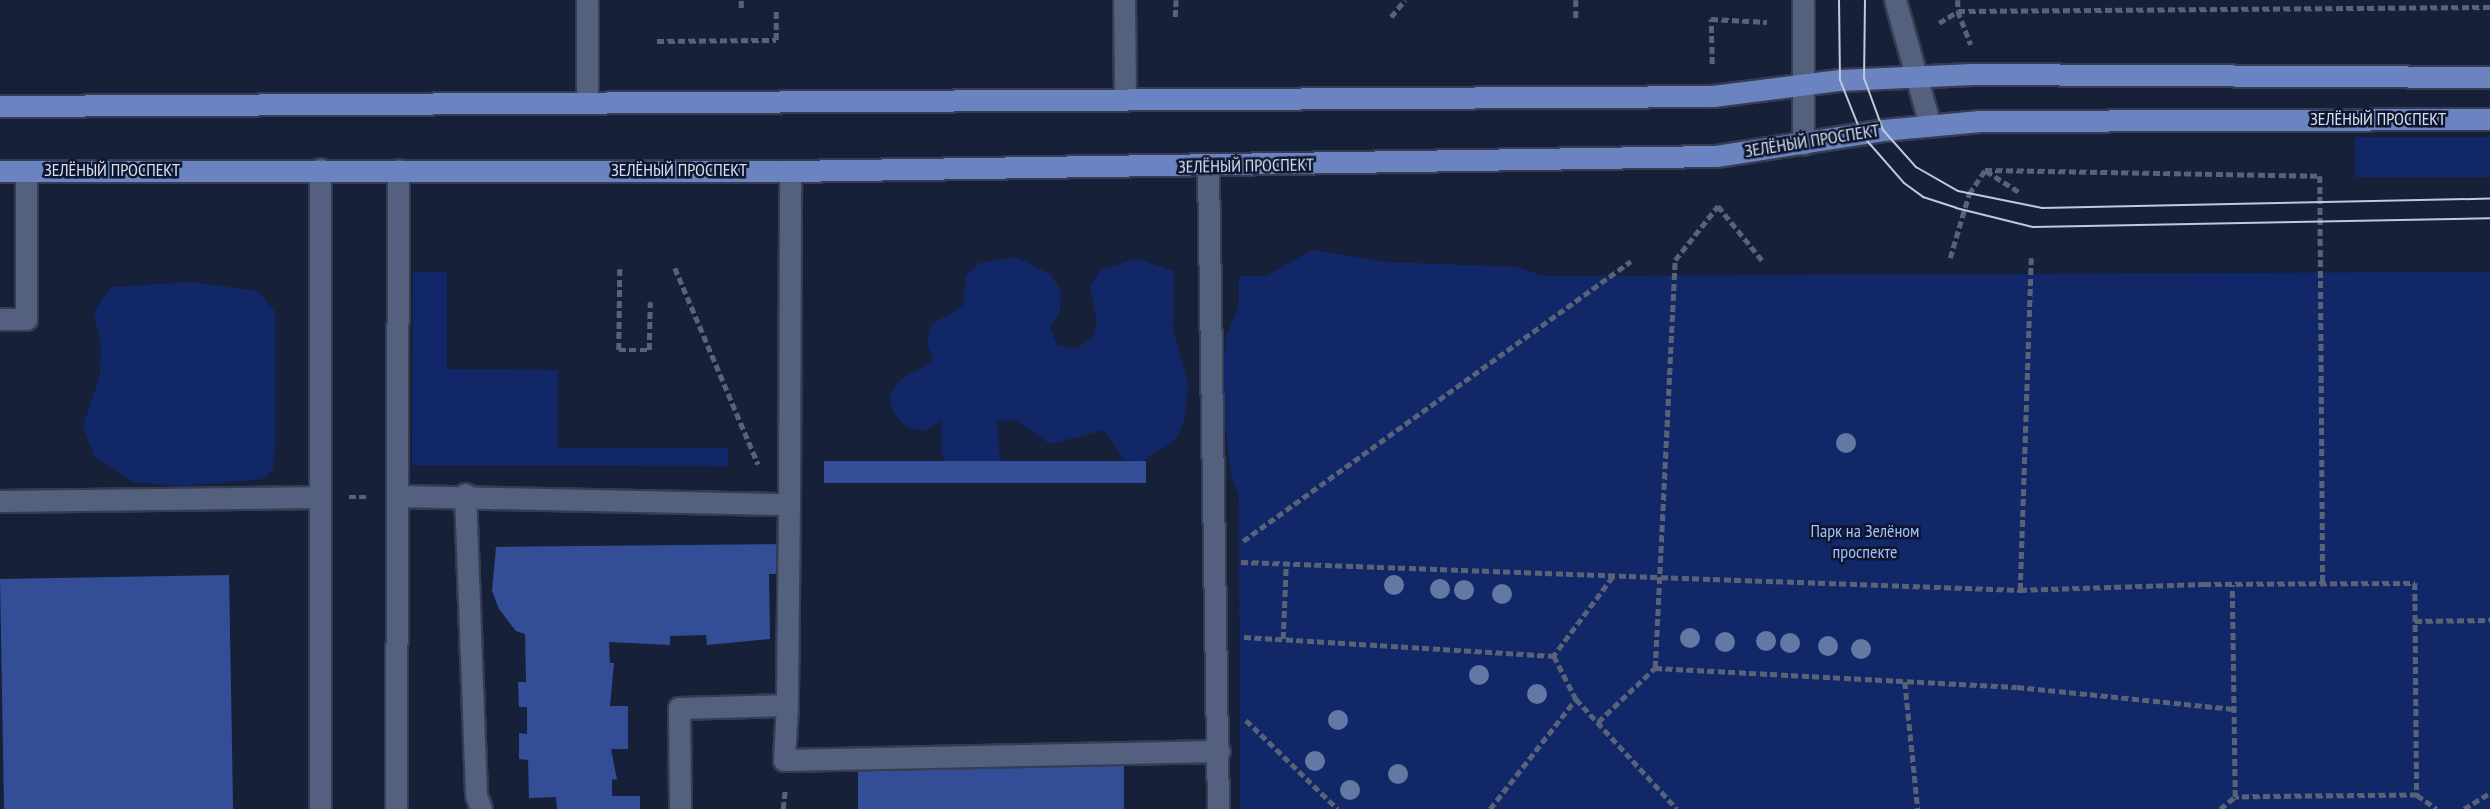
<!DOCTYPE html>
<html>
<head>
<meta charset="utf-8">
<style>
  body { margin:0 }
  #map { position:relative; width:2490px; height:809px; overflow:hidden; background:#162139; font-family:"PT Sans Narrow",sans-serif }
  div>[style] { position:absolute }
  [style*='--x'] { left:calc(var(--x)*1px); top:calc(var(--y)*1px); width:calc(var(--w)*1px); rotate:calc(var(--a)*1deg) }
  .green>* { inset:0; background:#122768; transform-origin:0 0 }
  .building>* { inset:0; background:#334e96; transform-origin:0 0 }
  .path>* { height:4.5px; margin-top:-2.25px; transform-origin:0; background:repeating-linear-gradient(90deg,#596378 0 7px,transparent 0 10.5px) }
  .roads { filter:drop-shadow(2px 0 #363c52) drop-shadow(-2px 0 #363c52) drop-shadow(0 2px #363c52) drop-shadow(0 -2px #363c52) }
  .minor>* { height:21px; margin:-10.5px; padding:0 10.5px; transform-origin:10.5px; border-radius:10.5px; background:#54617e }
  .major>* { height:21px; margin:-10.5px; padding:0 10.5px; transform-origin:10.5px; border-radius:10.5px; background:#6b84c1 }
  .tram>* { height:2px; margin:-1px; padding:0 1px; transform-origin:1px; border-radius:1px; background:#c1c9db }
  .trees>* { width:20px; height:20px; margin:-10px; border-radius:50%; background:#6478a4 }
  span { translate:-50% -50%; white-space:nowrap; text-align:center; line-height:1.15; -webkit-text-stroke:5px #0e172f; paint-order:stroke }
  .street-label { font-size:18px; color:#d8dff0 }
  .park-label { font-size:18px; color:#a4bffc }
</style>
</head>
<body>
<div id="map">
  <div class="green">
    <i style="left:2490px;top:137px;width:40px;height:135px;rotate:90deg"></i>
    <i style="clip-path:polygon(1313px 250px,1386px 262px,1517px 267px,1543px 276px,2490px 272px,2490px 809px,1240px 809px,1239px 495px,1231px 475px,1222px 399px,1225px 340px,1239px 306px,1239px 276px,1266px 276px)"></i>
    <i style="clip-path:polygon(1016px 257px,1051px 275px,1061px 291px,1060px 311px,1050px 327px,1057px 345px,1075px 349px,1092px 339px,1097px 323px,1090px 287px,1100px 270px,1138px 259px,1174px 271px,1173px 329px,1188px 384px,1184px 422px,1175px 440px,1142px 461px,1124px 460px,1104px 430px,1050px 444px,1014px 419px,997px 422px,1000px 459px,988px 472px,954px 469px,942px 456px,941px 421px,925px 431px,907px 427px,895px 415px,889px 397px,900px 380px,933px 361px,927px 342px,931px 325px,963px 306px,966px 275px,980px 263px)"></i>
    <i style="clip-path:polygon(413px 272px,447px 272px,447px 369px,558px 370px,558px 448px,728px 448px,728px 466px,412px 465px)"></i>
    <i style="clip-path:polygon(192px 282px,258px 291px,275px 312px,275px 445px,273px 469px,264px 479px,181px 486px,133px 482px,94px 456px,83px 426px,100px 375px,101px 344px,94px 315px,102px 298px,112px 287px)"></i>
  </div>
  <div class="building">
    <i style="left:824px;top:461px;width:322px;height:22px"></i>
    <i style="clip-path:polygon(783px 544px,783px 574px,769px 574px,770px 639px,707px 645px,706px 635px,670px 636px,670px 645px,609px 642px,610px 663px,614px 663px,610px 706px,628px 706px,628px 749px,611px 749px,617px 780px,612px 779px,612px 796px,640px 796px,640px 809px,557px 809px,556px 797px,529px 798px,528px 760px,519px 759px,519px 733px,527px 734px,527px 707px,519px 707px,518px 682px,526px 682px,525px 634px,516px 631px,499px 609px,492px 591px,496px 547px)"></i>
    <i style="left:229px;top:575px;width:234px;height:229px;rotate:89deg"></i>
    <i style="left:1124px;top:757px;width:52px;height:266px;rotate:90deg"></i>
  </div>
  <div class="path">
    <i style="--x:1576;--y:0;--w:18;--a:90"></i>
    <i style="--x:1958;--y:0;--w:11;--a:90"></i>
    <i style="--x:1958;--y:11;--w:532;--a:-0.43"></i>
    <i style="--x:741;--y:8;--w:8;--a:-90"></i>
    <i style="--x:1175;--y:17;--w:17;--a:-87"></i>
    <i style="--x:1391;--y:17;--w:22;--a:-51"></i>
    <i style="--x:1939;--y:23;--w:22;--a:-32"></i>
    <i style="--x:1958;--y:11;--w:36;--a:69"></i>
    <i style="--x:657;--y:41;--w:119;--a:-0.5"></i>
    <i style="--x:776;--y:40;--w:31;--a:-90"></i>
    <i style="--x:1712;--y:64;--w:45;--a:-91.3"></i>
    <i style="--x:1711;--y:19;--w:56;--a:3.1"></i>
    <i style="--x:1986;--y:171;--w:41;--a:32.2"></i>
    <i style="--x:1950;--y:258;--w:67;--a:-73.5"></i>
    <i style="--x:1969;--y:194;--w:29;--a:-56"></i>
    <i style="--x:1985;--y:170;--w:335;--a:1"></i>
    <i style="--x:2320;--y:176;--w:408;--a:89.6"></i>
    <i style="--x:675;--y:268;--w:213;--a:67"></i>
    <i style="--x:620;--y:269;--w:81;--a:90.7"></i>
    <i style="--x:619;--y:350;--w:30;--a:0"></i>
    <i style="--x:649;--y:350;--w:48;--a:-88.8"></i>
    <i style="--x:349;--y:497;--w:19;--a:0"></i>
    <i style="--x:1243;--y:541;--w:478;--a:-35.8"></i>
    <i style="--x:1241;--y:562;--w:780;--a:2.06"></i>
    <i style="--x:2020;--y:590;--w:184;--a:-1.9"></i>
    <i style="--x:2204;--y:584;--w:211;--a:-0.3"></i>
    <i style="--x:2415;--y:583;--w:212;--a:89.5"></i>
    <i style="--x:2417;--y:795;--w:182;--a:179.4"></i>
    <i style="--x:2235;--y:797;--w:212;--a:-90.8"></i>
    <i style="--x:1613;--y:577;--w:99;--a:126.8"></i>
    <i style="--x:1554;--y:656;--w:48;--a:62.9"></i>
    <i style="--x:1576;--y:699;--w:149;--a:47.4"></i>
    <i style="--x:2020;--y:590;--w:332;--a:-88.1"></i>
    <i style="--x:2415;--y:621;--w:75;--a:-0.8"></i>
    <i style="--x:1244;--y:637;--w:311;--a:3.5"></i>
    <i style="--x:1283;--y:639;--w:75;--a:-87.7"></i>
    <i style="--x:1655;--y:668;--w:408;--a:-87.2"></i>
    <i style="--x:1675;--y:260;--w:69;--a:-51.5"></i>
    <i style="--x:1718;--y:206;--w:70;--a:50.8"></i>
    <i style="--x:1905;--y:682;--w:128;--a:84.2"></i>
    <i style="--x:1246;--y:720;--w:128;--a:44.1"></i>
    <i style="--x:1598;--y:722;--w:79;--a:-43.5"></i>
    <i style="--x:1655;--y:668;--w:362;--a:3"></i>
    <i style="--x:2017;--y:687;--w:218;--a:5.8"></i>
    <i style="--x:2417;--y:795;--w:24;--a:35"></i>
    <i style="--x:783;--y:809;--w:20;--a:-84"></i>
    <i style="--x:1490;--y:809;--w:140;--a:-52"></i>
    <i style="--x:2220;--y:809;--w:19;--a:-39"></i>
    <i style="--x:2464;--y:809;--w:31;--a:-32"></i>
  </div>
  <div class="roads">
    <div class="minor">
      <i style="--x:1124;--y:0;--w:100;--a:89.4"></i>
      <i style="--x:1895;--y:0;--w:130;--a:74.4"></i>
      <i style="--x:587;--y:103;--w:103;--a:-90"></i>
      <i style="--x:1803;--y:144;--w:144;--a:-90"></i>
      <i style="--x:1208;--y:167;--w:642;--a:89.11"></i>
      <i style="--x:0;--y:319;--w:26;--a:0"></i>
      <i style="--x:26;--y:319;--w:148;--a:-90"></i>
      <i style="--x:465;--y:494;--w:301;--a:87.9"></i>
      <i style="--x:476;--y:795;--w:15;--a:70"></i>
      <i style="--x:399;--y:496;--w:390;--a:1.2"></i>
      <i style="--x:789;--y:504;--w:201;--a:90.6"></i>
      <i style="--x:787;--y:705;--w:108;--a:178.4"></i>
      <i style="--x:679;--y:708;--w:101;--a:89.4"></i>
      <i style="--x:0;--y:501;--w:320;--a:-0.7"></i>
      <i style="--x:789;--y:504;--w:333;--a:-89.8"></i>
      <i style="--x:787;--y:705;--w:55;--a:93.1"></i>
      <i style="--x:784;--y:760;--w:435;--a:-1.2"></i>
      <i style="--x:320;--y:806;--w:637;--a:-90"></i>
      <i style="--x:396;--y:809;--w:639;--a:-89.82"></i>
    </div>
    <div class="major">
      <i style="--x:0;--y:106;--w:1713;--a:-0.33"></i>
      <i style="--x:1713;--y:96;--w:128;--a:-7.2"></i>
      <i style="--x:1840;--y:80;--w:132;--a:-2.6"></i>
      <i style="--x:1972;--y:74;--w:518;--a:0.33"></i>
      <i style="--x:0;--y:171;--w:790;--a:0"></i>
      <i style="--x:790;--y:171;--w:926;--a:-0.93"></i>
      <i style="--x:1716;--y:156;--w:169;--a:-8.8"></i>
      <i style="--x:1883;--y:130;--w:97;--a:-5.3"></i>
      <i style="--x:1980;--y:121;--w:510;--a:-0.22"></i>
    </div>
  </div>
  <div class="tram">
    <i style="--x:1839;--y:0;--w:80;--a:89.3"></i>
    <i style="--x:1840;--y:80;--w:59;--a:68.2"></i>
    <i style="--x:1862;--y:135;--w:64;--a:48.8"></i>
    <i style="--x:1904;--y:183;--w:24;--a:36"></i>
    <i style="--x:1923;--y:197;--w:35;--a:18"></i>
    <i style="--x:1956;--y:208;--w:79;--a:13.9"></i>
    <i style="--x:2033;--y:227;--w:457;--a:-1.1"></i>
    <i style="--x:1865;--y:0;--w:78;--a:90.7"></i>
    <i style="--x:1864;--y:78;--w:55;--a:69.9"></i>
    <i style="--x:1883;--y:130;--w:50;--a:48.3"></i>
    <i style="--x:1916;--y:167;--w:48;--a:29.7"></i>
    <i style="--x:1958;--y:191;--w:86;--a:11.4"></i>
    <i style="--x:2042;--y:208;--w:448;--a:-1.2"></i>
  </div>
  <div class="trees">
    <i style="left:1846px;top:443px"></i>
    <i style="left:1394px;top:585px"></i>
    <i style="left:1440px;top:589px"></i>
    <i style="left:1464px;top:590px"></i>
    <i style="left:1502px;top:594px"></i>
    <i style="left:1690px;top:638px"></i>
    <i style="left:1766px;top:641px"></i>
    <i style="left:1725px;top:642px"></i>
    <i style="left:1790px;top:643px"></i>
    <i style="left:1828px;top:646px"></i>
    <i style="left:1861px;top:649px"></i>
    <i style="left:1479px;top:675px"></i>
    <i style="left:1537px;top:694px"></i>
    <i style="left:1338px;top:720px"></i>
    <i style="left:1315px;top:761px"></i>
    <i style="left:1398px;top:774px"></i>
    <i style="left:1350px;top:790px"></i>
  </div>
  <div class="street-label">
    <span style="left:2378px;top:119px">ЗЕЛЁНЫЙ ПРОСПЕКТ</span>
    <span style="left:1812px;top:141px;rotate:-9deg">ЗЕЛЁНЫЙ ПРОСПЕКТ</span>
    <span style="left:1246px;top:166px;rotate:-1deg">ЗЕЛЁНЫЙ ПРОСПЕКТ</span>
    <span style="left:112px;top:170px">ЗЕЛЁНЫЙ ПРОСПЕКТ</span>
    <span style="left:679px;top:170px">ЗЕЛЁНЫЙ ПРОСПЕКТ</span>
  </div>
  <div class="park-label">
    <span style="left:1865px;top:542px">Парк на Зелёном<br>проспекте</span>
  </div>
</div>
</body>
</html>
